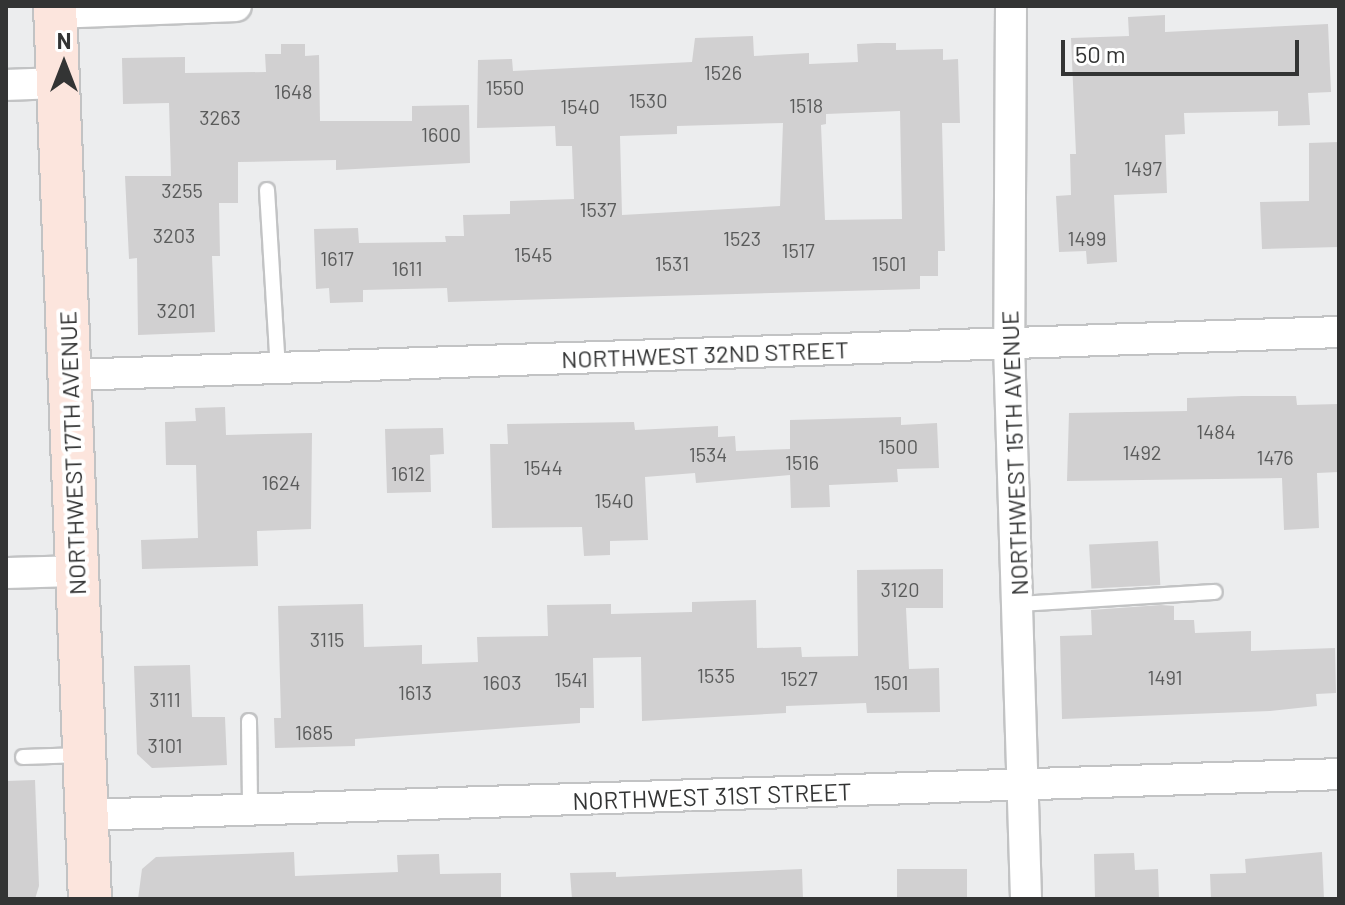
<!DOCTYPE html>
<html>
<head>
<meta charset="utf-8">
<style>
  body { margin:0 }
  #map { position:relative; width:1345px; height:905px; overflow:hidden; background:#ecedee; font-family:Barlow,sans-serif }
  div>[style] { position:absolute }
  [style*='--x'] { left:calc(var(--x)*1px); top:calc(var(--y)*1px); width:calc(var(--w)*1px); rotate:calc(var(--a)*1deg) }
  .building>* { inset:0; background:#d1d0d1; transform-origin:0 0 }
  .roads { filter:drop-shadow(2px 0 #c2c3c4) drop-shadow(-2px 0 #c2c3c4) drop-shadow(0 2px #c2c3c4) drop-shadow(0 -2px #c2c3c4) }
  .service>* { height:14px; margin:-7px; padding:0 7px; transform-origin:7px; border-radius:7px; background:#fff }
  .minor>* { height:30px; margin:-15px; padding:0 15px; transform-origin:15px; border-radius:15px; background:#fff }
  .secondary>* { height:42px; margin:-21px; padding:0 21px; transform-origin:21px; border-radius:21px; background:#fce5dd }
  span { translate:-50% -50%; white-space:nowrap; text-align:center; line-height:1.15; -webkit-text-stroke:8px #fff; paint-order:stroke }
  .number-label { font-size:20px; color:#5a5b5b }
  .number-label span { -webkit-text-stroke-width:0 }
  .street-label { font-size:24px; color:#333434 }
  .frame { position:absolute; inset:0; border:8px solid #333434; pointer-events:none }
  .north { position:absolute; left:24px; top:24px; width:80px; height:80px; -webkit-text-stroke:6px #fff; paint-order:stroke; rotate:0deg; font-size:22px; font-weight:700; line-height:32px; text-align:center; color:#333434 }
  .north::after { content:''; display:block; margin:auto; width:28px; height:36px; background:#333434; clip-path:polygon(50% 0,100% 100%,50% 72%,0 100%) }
  .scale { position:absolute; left:1061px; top:40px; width:238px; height:36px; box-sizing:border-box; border:4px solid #333434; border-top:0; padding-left:10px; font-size:24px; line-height:28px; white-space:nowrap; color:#333434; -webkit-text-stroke:6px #fff; paint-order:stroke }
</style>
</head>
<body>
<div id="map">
  <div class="building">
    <i style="clip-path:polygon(1165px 15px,1165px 32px,1328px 24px,1331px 92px,1308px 93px,1310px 125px,1278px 126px,1278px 111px,1184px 113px,1185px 134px,1165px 135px,1167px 193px,1114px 195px,1117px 262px,1087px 264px,1086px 251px,1059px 252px,1056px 196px,1071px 195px,1070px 154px,1076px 154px,1071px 38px,1129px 36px,1128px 17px)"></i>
    <i style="clip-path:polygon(evenodd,753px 36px,754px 56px,809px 53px,809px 64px,858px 62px,857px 44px,877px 43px,896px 43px,896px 50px,943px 49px,943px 60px,958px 59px,960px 123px,942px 123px,945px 251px,938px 251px,938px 276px,920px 276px,920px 289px,448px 302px,447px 288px,363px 290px,363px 302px,330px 303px,329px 288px,316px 289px,314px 229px,358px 228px,359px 243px,446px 242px,445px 236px,464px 236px,463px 215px,510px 214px,510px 201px,574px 199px,572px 146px,556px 146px,555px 126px,477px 128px,478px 60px,512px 59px,513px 71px,692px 62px,695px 38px,753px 36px,900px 111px,902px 219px,825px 220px,821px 125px,826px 124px,826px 114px,900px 111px,753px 36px,783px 123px,780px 206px,622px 215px,620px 136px,677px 134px,677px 126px,783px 123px)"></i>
    <i style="clip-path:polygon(281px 44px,305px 44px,305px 56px,319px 55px,320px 121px,412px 121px,412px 106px,469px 105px,470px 163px,336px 170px,336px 160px,238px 162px,238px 203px,219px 203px,220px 256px,212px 256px,215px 332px,138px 335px,137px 258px,129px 259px,125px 176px,171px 176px,169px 103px,123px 104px,122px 58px,185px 57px,185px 73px,266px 72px,265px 54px,281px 54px)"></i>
    <i style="clip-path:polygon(1339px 142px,1339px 247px,1262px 249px,1260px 202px,1309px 201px,1309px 143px)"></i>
    <i style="clip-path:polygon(1242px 396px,1296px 396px,1297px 405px,1339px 404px,1339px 472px,1317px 473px,1319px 528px,1284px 530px,1282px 478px,1067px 481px,1069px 413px,1187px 411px,1187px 398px)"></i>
    <i style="clip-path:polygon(225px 407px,226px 435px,312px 433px,311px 529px,257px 531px,258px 566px,142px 569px,141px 540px,198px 538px,196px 465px,166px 465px,165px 422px,196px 421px,195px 408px)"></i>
    <i style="clip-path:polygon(901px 417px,901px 425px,937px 423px,939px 468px,897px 469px,898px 482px,829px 485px,830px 507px,791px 508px,790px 475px,696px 483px,695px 473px,645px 477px,648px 540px,610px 541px,610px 555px,584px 556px,582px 527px,492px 528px,490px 444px,508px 444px,507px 424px,634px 422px,635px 430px,718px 426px,718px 437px,735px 436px,736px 451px,790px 449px,790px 420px)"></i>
    <i style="clip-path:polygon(443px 428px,444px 454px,430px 455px,431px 492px,387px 493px,385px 429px)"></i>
    <i style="left:1158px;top:541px;width:44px;height:69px;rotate:87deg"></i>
    <i style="clip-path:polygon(943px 569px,943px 608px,906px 608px,909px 669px,939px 668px,940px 712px,867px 713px,866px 703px,786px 706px,786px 713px,642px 721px,641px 657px,593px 658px,594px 708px,580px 708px,580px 723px,355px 739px,355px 746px,275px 748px,274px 718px,281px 718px,278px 606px,363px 604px,364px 647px,422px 645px,422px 664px,478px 662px,477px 637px,548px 636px,547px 605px,611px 604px,611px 614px,692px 612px,692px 602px,756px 600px,757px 648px,801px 647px,802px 657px,858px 656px,857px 570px)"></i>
    <i style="clip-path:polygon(1161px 605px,1174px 606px,1174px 620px,1194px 620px,1195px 633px,1251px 631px,1251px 651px,1335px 648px,1336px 693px,1316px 694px,1317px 706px,1270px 711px,1062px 719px,1060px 636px,1092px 635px,1091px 610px)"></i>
    <i style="clip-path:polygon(190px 665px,192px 717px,225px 717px,227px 765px,152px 768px,137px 754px,134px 666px)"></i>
    <i style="clip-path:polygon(35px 780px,39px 886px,35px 899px,6px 899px,6px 781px)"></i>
    <i style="clip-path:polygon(294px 852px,295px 876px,398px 872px,397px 855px,439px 854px,440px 874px,501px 873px,501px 899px,138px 899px,142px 869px,156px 857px)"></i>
    <i style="clip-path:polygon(1322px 852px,1324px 899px,1211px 899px,1210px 874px,1246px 873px,1245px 859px)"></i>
    <i style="clip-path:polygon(1134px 853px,1135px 870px,1158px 869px,1159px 899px,1095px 899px,1094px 854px)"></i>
    <i style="clip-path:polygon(802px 869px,803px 899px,572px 899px,570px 873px,616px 872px,616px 877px)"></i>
    <i style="left:967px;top:869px;width:30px;height:70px;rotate:90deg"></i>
  </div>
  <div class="roads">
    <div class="service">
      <i style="--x:267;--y:190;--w:178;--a:86.5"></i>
      <i style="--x:1018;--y:604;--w:197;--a:-3.5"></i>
      <i style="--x:249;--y:721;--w:88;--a:89.3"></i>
      <i style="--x:23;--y:757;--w:59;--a:-1.9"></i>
    </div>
    <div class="minor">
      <i style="--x:1011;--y:6;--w:339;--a:90.3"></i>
      <i style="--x:1009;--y:345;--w:554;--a:88.24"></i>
      <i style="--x:55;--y:13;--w:181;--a:-2.2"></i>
      <i style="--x:6;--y:85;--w:52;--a:-2.2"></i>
      <i style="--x:70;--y:375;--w:1270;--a:-1.94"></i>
      <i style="--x:6;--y:573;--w:70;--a:-1.6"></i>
      <i style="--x:86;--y:815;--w:1254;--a:-1.87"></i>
    </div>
    <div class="secondary">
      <i style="--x:55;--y:6;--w:894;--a:87.76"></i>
    </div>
  </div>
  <div class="number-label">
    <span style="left:723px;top:72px">1526</span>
    <span style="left:505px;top:87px">1550</span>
    <span style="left:293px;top:91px">1648</span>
    <span style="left:648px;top:100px">1530</span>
    <span style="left:806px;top:105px">1518</span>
    <span style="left:580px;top:106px">1540</span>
    <span style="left:220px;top:117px">3263</span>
    <span style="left:441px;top:134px">1600</span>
    <span style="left:1143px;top:168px">1497</span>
    <span style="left:182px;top:190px">3255</span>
    <span style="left:598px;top:209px">1537</span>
    <span style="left:174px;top:235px">3203</span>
    <span style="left:742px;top:238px">1523</span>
    <span style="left:1087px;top:238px">1499</span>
    <span style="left:798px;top:250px">1517</span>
    <span style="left:533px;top:254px">1545</span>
    <span style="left:337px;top:258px">1617</span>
    <span style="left:672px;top:263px">1531</span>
    <span style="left:889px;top:263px">1501</span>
    <span style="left:407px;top:268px">1611</span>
    <span style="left:176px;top:310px">3201</span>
    <span style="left:1216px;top:431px">1484</span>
    <span style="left:898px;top:446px">1500</span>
    <span style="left:1142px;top:452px">1492</span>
    <span style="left:708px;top:454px">1534</span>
    <span style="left:1275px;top:457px">1476</span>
    <span style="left:802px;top:462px">1516</span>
    <span style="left:543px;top:467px">1544</span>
    <span style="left:408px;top:473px">1612</span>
    <span style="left:281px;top:482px">1624</span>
    <span style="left:614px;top:500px">1540</span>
    <span style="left:900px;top:589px">3120</span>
    <span style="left:327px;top:639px">3115</span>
    <span style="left:716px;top:675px">1535</span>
    <span style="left:1165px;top:677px">1491</span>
    <span style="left:799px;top:678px">1527</span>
    <span style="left:571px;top:679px">1541</span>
    <span style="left:502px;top:682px">1603</span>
    <span style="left:891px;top:682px">1501</span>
    <span style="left:415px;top:692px">1613</span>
    <span style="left:165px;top:699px">3111</span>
    <span style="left:314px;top:732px">1685</span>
    <span style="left:165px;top:745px">3101</span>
  </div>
  <div class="street-label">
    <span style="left:705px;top:354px;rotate:-2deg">NORTHWEST 32ND STREET</span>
    <span style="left:72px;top:453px;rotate:-92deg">NORTHWEST 17TH AVENUE</span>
    <span style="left:1014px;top:453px;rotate:-92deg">NORTHWEST 15TH AVENUE</span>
    <span style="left:712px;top:796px;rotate:-2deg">NORTHWEST 31ST STREET</span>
  </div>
  <div class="frame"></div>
  <div class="north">N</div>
  <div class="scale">50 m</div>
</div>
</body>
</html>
